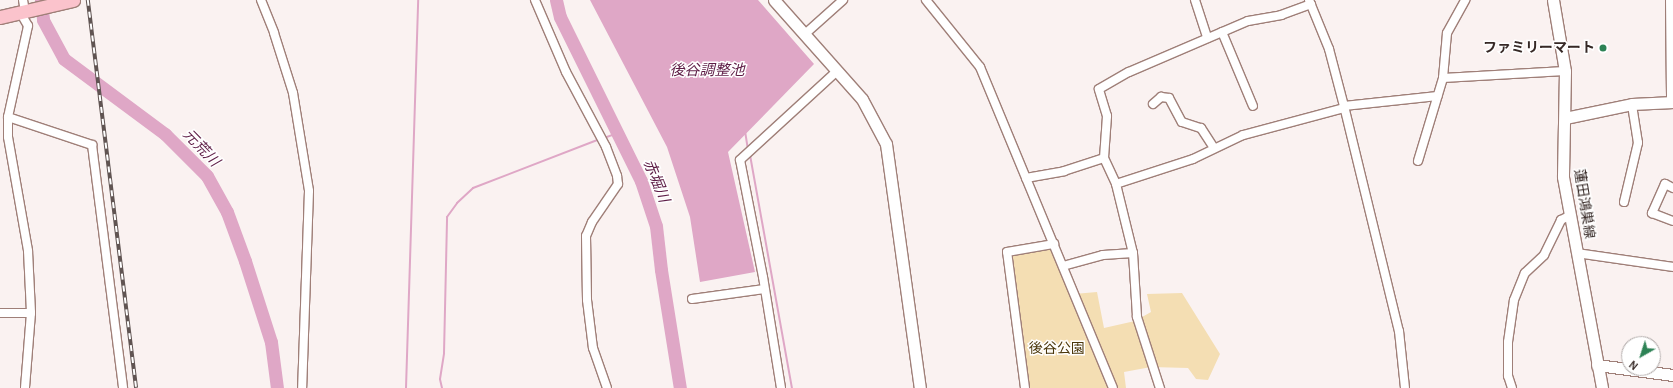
<!DOCTYPE html>
<html>
<head>
<meta charset="utf-8">
<style>
  body { margin:0 }
  #map { position:relative; width:1673px; height:388px; overflow:hidden; background:#faf2f1; font-family:Karla,"Noto Sans JP",sans-serif }
  div>[style] { position:absolute }
  [style*='--x'] { left:calc(var(--x)*1px); top:calc(var(--y)*1px); width:calc(var(--w)*1px); rotate:calc(var(--a)*1deg) }
  .green>* { inset:0; background:#f4deb3 }
  .water>* { inset:0; background:#dfa7c6 }
  .stream>* { height:2px; margin:-1px; padding:0 1px; transform-origin:1px; border-radius:1px; background:#dfa7c6 }
  .river>* { height:13px; margin:-6.5px; padding:0 6.5px; transform-origin:6.5px; border-radius:6.5px; background:#dfa7c6 }
  .roads { filter:drop-shadow(1px 0 #9f7f78) drop-shadow(-1px 0 #9f7f78) drop-shadow(0 1px #9f7f78) drop-shadow(0 -1px #9f7f78) }
  .street>* { height:8px; margin:-4px; padding:0 4px; transform-origin:4px; border-radius:4px; background:#fff }
  .secondary>* { height:11px; margin:-5.5px; padding:0 5.5px; transform-origin:5.5px; border-radius:5.5px; background:#fff }
  .primary>* { height:13px; margin:-6.5px; padding:0 6.5px; transform-origin:6.5px; border-radius:6.5px; background:#fbc3cc }
  .rail>* { height:3.5px; margin-top:-1.75px; transform-origin:0; background:repeating-linear-gradient(90deg,#fff 0 6px,#605452 0 12px); box-sizing:border-box; border-block:1px solid #605452 }
  .dots>* { width:11px; height:11px; translate:-50% -50%; box-sizing:border-box; border:2px solid #fff; border-radius:50% }
  span { translate:-50% -50%; white-space:nowrap; text-align:center; line-height:1.15; -webkit-text-stroke:3px #fff; paint-order:stroke }
  .poi-label { font-size:14px; color:#362926; font-weight:700 }
  .right { translate:-100% -50%; text-align:right }
  .street-label { font-size:14px; color:#362926 }
  .park-label { font-size:14px; color:#4b370b }
  .water-label { font-size:15px; color:#5e1d46; font-style:italic }
  .north { position:absolute; left:1621px; top:336px; width:40px; height:40px; box-sizing:border-box; background:#fff; border:1px solid #afa9a8; border-radius:50%; rotate:219deg; font-size:11px; font-weight:700; line-height:16px; text-align:center; color:#362926 }
  .north::after { content:''; display:block; margin:auto; width:14px; height:18px; background:#2d8255; clip-path:polygon(50% 0,100% 100%,50% 72%,0 100%) }
</style>
</head>
<body>
<div id="map">
  <div class="green">
    <i style="clip-path:polygon(1054px 244px,1074px 294px,1097px 292px,1104px 328px,1135px 321px,1151px 312px,1147px 294px,1182px 293px,1220px 354px,1208px 380px,1196px 379px,1188px 368px,1151px 367px,1124px 372px,1126px 388px,1025px 388px,1007px 252px)"></i>
  </div>
  <div class="water">
    <i style="clip-path:polygon(590px 0,758px 0,814px 64px,728px 152px,755px 272px,700px 282px,690px 217px,667px 147px)"></i>
  </div>
  <div class="stream">
    <i style="--x:745;--y:131;--w:18;--a:81"></i>
    <i style="--x:604;--y:138;--w:15;--a:-20"></i>
    <i style="--x:750;--y:155;--w:237;--a:79.8"></i>
    <i style="--x:406;--y:388;--w:388;--a:-88.2"></i>
    <i style="--x:442;--y:388;--w:9;--a:-103"></i>
    <i style="--x:440;--y:379;--w:26;--a:-81"></i>
    <i style="--x:444;--y:353;--w:136;--a:-88.7"></i>
    <i style="--x:447;--y:217;--w:17;--a:-54"></i>
    <i style="--x:457;--y:203;--w:22;--a:-43"></i>
    <i style="--x:473;--y:188;--w:136;--a:-21.1"></i>
  </div>
  <div class="river">
    <i style="--x:41;--y:0;--w:20;--a:84"></i>
    <i style="--x:43;--y:20;--w:44;--a:61.7"></i>
    <i style="--x:64;--y:59;--w:126;--a:36.6"></i>
    <i style="--x:165;--y:134;--w:59;--a:45"></i>
    <i style="--x:207;--y:176;--w:41;--a:60.9"></i>
    <i style="--x:227;--y:212;--w:52;--a:69.8"></i>
    <i style="--x:245;--y:261;--w:85;--a:72.2"></i>
    <i style="--x:271;--y:342;--w:46;--a:82.6"></i>
    <i style="--x:556;--y:0;--w:17;--a:77"></i>
    <i style="--x:560;--y:17;--w:183;--a:63.7"></i>
    <i style="--x:641;--y:181;--w:47;--a:71.6"></i>
    <i style="--x:656;--y:226;--w:44;--a:83.5"></i>
    <i style="--x:661;--y:270;--w:120;--a:80.9"></i>
  </div>
  <div class="roads">
    <div class="street">
      <i style="--x:23;--y:0;--w:11;--a:80"></i>
      <i style="--x:261;--y:0;--w:35;--a:68"></i>
      <i style="--x:274;--y:33;--w:63;--a:72.4"></i>
      <i style="--x:293;--y:93;--w:99;--a:80.7"></i>
      <i style="--x:309;--y:191;--w:197;--a:92"></i>
      <i style="--x:535;--y:0;--w:78;--a:66.7"></i>
      <i style="--x:566;--y:72;--w:85;--a:61.9"></i>
      <i style="--x:606;--y:147;--w:31;--a:69"></i>
      <i style="--x:617;--y:176;--w:8;--a:83"></i>
      <i style="--x:618;--y:184;--w:46;--a:124.4"></i>
      <i style="--x:592;--y:222;--w:15;--a:113"></i>
      <i style="--x:586;--y:236;--w:64;--a:89.1"></i>
      <i style="--x:587;--y:300;--w:48;--a:82.9"></i>
      <i style="--x:593;--y:348;--w:42;--a:70.7"></i>
      <i style="--x:926;--y:0;--w:86;--a:51.1"></i>
      <i style="--x:980;--y:67;--w:347;--a:67.5"></i>
      <i style="--x:1195;--y:0;--w:40;--a:72"></i>
      <i style="--x:1309;--y:0;--w:53;--a:67.8"></i>
      <i style="--x:1329;--y:49;--w:59;--a:75.3"></i>
      <i style="--x:1344;--y:106;--w:232;--a:76.3"></i>
      <i style="--x:1399;--y:331;--w:57;--a:84"></i>
      <i style="--x:1670;--y:0;--w:102;--a:89.4"></i>
      <i style="--x:20;--y:12;--w:16;--a:60"></i>
      <i style="--x:28;--y:26;--w:93;--a:102.4"></i>
      <i style="--x:8;--y:117;--w:20;--a:90"></i>
      <i style="--x:8;--y:137;--w:116;--a:80"></i>
      <i style="--x:28;--y:251;--w:62;--a:87.2"></i>
      <i style="--x:31;--y:313;--w:75;--a:94.6"></i>
      <i style="--x:1222;--y:32;--w:80;--a:67.3"></i>
      <i style="--x:805;--y:34;--w:51;--a:-41.8"></i>
      <i style="--x:1443;--y:78;--w:122;--a:-3.3"></i>
      <i style="--x:1153;--y:104;--w:11;--a:-41"></i>
      <i style="--x:1161;--y:97;--w:8;--a:7"></i>
      <i style="--x:1169;--y:98;--w:27;--a:62"></i>
      <i style="--x:1182;--y:122;--w:20;--a:18"></i>
      <i style="--x:1201;--y:128;--w:24;--a:57"></i>
      <i style="--x:1344;--y:106;--w:94;--a:-6.1"></i>
      <i style="--x:8;--y:117;--w:89;--a:18.4"></i>
      <i style="--x:92;--y:145;--w:245;--a:82.7"></i>
      <i style="--x:1104;--y:158;--w:42;--a:-85.9"></i>
      <i style="--x:1107;--y:116;--w:28;--a:-107"></i>
      <i style="--x:1099;--y:89;--w:34;--a:-30"></i>
      <i style="--x:1129;--y:72;--w:129;--a:-23.2"></i>
      <i style="--x:1248;--y:21;--w:34;--a:-10"></i>
      <i style="--x:1281;--y:15;--w:32;--a:-20"></i>
      <i style="--x:1418;--y:161;--w:87;--a:-73.2"></i>
      <i style="--x:1443;--y:78;--w:45;--a:-84.9"></i>
      <i style="--x:1447;--y:33;--w:38;--a:-61"></i>
      <i style="--x:1026;--y:178;--w:39;--a:-10"></i>
      <i style="--x:1064;--y:171;--w:42;--a:-18"></i>
      <i style="--x:1104;--y:158;--w:29;--a:65"></i>
      <i style="--x:1116;--y:184;--w:71;--a:76.2"></i>
      <i style="--x:1116;--y:184;--w:81;--a:-18"></i>
      <i style="--x:1193;--y:159;--w:55;--a:-25.6"></i>
      <i style="--x:1243;--y:135;--w:105;--a:-15"></i>
      <i style="--x:1673;--y:188;--w:9;--a:-153"></i>
      <i style="--x:1665;--y:184;--w:32;--a:114"></i>
      <i style="--x:1652;--y:213;--w:22;--a:21"></i>
      <i style="--x:1624;--y:202;--w:61;--a:-76.7"></i>
      <i style="--x:1638;--y:143;--w:39;--a:-99"></i>
      <i style="--x:1577;--y:253;--w:97;--a:8.3"></i>
      <i style="--x:1063;--y:266;--w:41;--a:-15.4"></i>
      <i style="--x:1103;--y:255;--w:30;--a:-4"></i>
      <i style="--x:1133;--y:253;--w:64;--a:86.4"></i>
      <i style="--x:1137;--y:317;--w:75;--a:72.1"></i>
      <i style="--x:692;--y:299;--w:73;--a:-7.9"></i>
      <i style="--x:0;--y:313;--w:31;--a:0"></i>
      <i style="--x:781;--y:388;--w:112;--a:-99.2"></i>
      <i style="--x:763;--y:277;--w:119;--a:-101.1"></i>
      <i style="--x:740;--y:160;--w:132;--a:-42.5"></i>
      <i style="--x:1025;--y:388;--w:137;--a:-97.5"></i>
      <i style="--x:1007;--y:252;--w:48;--a:-9.7"></i>
      <i style="--x:1512;--y:388;--w:13;--a:-108"></i>
      <i style="--x:1508;--y:376;--w:34;--a:-90"></i>
      <i style="--x:1508;--y:342;--w:42;--a:-81.9"></i>
      <i style="--x:1514;--y:300;--w:29;--a:-68"></i>
      <i style="--x:1525;--y:273;--w:26;--a:-43"></i>
      <i style="--x:1544;--y:255;--w:39;--a:-64"></i>
      <i style="--x:1561;--y:220;--w:11;--a:-27"></i>
    </div>
    <div class="secondary">
      <i style="--x:774;--y:0;--w:132;--a:48.4"></i>
      <i style="--x:862;--y:99;--w:51;--a:61.9"></i>
      <i style="--x:886;--y:144;--w:246;--a:82.1"></i>
      <i style="--x:1553;--y:0;--w:72;--a:80.4"></i>
      <i style="--x:1565;--y:71;--w:106;--a:91.1"></i>
      <i style="--x:1563;--y:177;--w:215;--a:79.5"></i>
      <i style="--x:1565;--y:118;--w:68;--a:-11.8"></i>
      <i style="--x:1632;--y:104;--w:41;--a:-2.8"></i>
      <i style="--x:1597;--y:365;--w:77;--a:7.5"></i>
    </div>
    <div class="primary">
      <i style="--x:0;--y:17;--w:75;--a:-13.1"></i>
    </div>
  </div>
  <div class="rail">
    <i style="--x:88;--y:0;--w:391;--a:82.9"></i>
  </div>
  <div class="dots">
    <i style="left:1603px;top:48px;background:#2d8255"></i>
  </div>
  <div class="poi-label">
    <span class="right" style="left:1595px;top:48px">ファミリーマート</span>
  </div>
  <div class="street-label">
    <span style="left:1584px;top:204px;rotate:81deg">蓮田鴻巣線</span>
  </div>
  <div class="park-label">
    <span style="left:1057px;top:349px">後谷公園</span>
  </div>
  <div class="water-label">
    <span style="left:707px;top:71px">後谷調整池</span>
    <span style="left:201px;top:148px;rotate:46deg">元荒川</span>
    <span style="left:656px;top:181px;rotate:68deg">赤堀川</span>
  </div>
  <div class="north">N</div>
</div>
</body>
</html>
